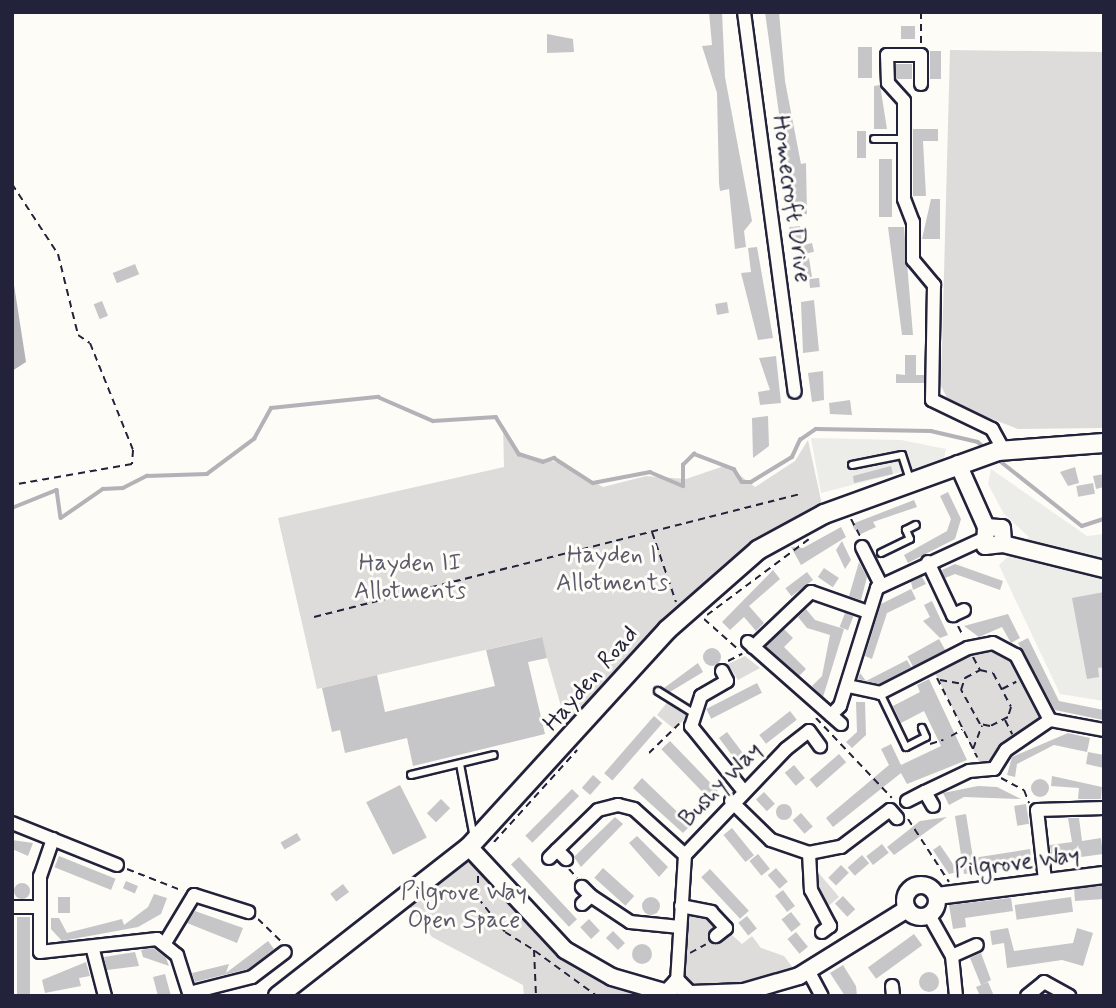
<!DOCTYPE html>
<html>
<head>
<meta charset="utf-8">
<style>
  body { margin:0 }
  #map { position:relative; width:1116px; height:1008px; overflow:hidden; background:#fdfcf7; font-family:Mynerve,sans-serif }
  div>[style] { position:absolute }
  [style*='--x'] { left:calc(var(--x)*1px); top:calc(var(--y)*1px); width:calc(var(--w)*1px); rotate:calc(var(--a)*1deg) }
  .built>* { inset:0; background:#ecece9 }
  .green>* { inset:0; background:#dddcdb }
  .water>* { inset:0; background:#b2b2b7 }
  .stream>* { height:3.5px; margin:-1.75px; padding:0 1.75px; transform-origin:1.75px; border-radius:1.75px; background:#b2b2b7 }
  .building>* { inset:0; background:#c6c6c8; transform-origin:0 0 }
  .round { border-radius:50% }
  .path>* { height:2px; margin-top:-1px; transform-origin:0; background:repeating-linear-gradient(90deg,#22223b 0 7px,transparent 0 12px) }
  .roads { filter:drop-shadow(2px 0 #22223b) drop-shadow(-2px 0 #22223b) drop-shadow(0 2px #22223b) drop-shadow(0 -2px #22223b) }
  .service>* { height:6px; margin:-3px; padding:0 3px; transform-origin:3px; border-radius:3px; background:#fdfcf7 }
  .minor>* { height:12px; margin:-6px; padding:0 6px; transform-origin:6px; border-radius:6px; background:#fdfcf7 }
  .tertiary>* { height:16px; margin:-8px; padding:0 8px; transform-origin:8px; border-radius:8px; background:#fdfcf7 }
  .tertiary>.ring { margin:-8px; padding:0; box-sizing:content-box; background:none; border:16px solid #fdfcf7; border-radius:50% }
  .secondary>* { height:18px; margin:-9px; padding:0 9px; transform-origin:9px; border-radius:9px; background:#fdfcf7 }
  span { translate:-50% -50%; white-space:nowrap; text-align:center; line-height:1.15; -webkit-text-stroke:6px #fdfcf7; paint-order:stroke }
  .street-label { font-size:24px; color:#22223b }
  .park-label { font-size:24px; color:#5a5a6b }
  .frame { position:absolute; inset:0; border:14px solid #22223b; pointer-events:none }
</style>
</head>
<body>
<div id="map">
  <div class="built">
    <i style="clip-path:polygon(811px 438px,901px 440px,946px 449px,944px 458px,913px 469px,821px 493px)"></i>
    <i style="clip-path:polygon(991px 469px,1087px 536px,1104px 534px,1104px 701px,1060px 694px,999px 565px,1029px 537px,1004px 514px,988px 484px)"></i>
  </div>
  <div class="green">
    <i style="clip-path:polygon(950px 50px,1104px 52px,1104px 428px,1018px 429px,949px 402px,941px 386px)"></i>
    <i style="clip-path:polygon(503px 425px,519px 453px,563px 464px,603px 487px,646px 476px,686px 479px,727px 465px,755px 487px,795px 461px,808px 440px,824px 514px,739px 564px,571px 741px,541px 637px,317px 689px,278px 518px,504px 467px)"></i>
    <i style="clip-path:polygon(1005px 647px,1050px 720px,982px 768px,932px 667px,968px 648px)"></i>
    <i style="clip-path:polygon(745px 656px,760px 668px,738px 680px,728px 664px)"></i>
    <i style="clip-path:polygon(669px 700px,692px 712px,674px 729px,657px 715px)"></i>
    <i style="clip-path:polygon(469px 847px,565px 950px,664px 992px,673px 983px,681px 906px,701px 907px,742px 944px,752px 936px,761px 948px,784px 956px,799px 976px,691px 996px,524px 996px,523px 985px,432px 937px,405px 901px)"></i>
    <i style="clip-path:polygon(808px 870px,817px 871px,839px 897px,820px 913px)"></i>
  </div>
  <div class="water">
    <i style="clip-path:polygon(12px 272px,26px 362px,12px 371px,13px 336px)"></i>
  </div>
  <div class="stream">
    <i style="--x:995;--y:457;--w:111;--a:38.4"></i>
    <i style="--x:1082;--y:526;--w:23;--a:-18"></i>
    <i style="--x:12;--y:508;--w:48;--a:-21.8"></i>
    <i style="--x:57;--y:490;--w:28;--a:82"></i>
    <i style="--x:61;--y:518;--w:51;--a:-34.6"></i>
    <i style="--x:103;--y:489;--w:20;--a:-3"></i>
    <i style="--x:123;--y:488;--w:27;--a:-27"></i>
    <i style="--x:147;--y:476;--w:60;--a:-1.9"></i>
    <i style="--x:207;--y:474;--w:59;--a:-36.7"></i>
    <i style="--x:254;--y:439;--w:35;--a:-61"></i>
    <i style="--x:271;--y:408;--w:108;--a:-5.9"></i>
    <i style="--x:378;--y:397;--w:60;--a:23.6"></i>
    <i style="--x:433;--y:421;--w:63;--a:-3.6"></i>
    <i style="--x:496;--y:417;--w:44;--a:58.1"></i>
    <i style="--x:519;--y:454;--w:25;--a:18"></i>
    <i style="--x:543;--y:462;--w:12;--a:-20"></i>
    <i style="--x:554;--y:458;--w:46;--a:32.7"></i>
    <i style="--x:593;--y:483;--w:58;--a:-10.9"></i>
    <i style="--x:650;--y:472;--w:36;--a:23"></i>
    <i style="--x:683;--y:486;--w:21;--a:-90"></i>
    <i style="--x:683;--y:465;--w:16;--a:-45"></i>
    <i style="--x:694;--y:454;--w:43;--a:20.6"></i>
    <i style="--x:734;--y:469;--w:15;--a:58"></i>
    <i style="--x:742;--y:482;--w:9;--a:0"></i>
    <i style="--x:751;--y:482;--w:48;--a:-31.4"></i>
    <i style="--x:792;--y:457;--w:19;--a:-65"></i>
    <i style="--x:800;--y:440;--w:19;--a:-35"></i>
    <i style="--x:816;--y:429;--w:115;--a:1"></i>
    <i style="--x:931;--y:431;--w:48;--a:13.2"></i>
    <i style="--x:978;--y:442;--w:12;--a:42"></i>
  </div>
  <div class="building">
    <i style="clip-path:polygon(709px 12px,722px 12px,725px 77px,752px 221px,744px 231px,746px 247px,735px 249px,729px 189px,720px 191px,719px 183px,717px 93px,702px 46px,712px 45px)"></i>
    <i style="clip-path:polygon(765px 12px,779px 12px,785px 81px,801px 164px,806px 163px,807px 214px,793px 216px)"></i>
    <i style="left:901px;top:26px;width:14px;height:13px"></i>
    <i style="clip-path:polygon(547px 34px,573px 39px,574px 52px,547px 53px)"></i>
    <i style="left:858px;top:47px;width:14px;height:31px"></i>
    <i style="left:930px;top:51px;width:11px;height:28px"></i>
    <i style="left:896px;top:64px;width:16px;height:15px"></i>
    <i style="clip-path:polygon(880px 85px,887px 129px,874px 129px,874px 86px)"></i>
    <i style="clip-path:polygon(913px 129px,938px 129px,938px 141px,923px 141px,926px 196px,913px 196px)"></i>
    <i style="left:857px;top:131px;width:9px;height:27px"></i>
    <i style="left:879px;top:159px;width:13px;height:58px"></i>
    <i style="clip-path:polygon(931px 199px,940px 199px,940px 239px,922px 239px)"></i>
    <i style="left:800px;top:226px;width:16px;height:11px;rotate:83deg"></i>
    <i style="clip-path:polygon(888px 227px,904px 227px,913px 335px,902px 335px)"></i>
    <i style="left:812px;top:243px;width:9px;height:11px;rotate:77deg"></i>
    <i style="clip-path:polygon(757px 247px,773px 338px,758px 340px,741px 273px,751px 272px,748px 248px)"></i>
    <i style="left:809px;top:258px;width:19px;height:11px;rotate:81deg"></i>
    <i style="left:135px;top:264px;width:11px;height:24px;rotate:68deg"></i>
    <i style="left:819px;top:278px;width:9px;height:10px;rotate:84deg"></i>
    <i style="clip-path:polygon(814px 300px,819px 351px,803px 353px,801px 302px)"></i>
    <i style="left:102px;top:301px;width:16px;height:9px;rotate:68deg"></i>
    <i style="left:727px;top:302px;width:11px;height:12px;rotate:80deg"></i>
    <i style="clip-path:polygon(905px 355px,916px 355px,916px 375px,924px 375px,924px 383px,896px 383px,896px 374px,905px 375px)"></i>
    <i style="clip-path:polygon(776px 356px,781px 403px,760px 405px,758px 392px,770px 390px,759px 358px)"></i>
    <i style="clip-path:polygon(823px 371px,824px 400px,812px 402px,808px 373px)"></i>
    <i style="clip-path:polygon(850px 400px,852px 415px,830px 414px,829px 403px)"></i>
    <i style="clip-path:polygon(768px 416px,769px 446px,753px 458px,752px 418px)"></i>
    <i style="clip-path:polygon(891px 466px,893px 474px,854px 483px,853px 476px)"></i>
    <i style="clip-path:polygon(1075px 467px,1079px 483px,1068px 486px,1060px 472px)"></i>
    <i style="clip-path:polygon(1104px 474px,1104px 487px,1096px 489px,1093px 476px)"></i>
    <i style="left:1093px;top:483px;width:11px;height:17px;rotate:80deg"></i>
    <i style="clip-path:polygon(948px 492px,961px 519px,955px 539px,908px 563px,904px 555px,947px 531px,951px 519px,940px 496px)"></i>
    <i style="clip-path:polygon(914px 500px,917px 507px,873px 522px,876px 527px,861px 534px,854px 529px,852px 524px)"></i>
    <i style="clip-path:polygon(841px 527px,846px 537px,801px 565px,791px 547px,803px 548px)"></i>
    <i style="clip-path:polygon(842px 541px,851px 560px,845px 569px,836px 550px)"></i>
    <i style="clip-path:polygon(859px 562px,867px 577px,861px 600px,849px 596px)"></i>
    <i style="clip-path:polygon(955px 564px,1003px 581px,1000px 590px,955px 574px,945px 578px,942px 570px)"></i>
    <i style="left:824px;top:568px;width:18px;height:11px;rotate:34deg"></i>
    <i style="clip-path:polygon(773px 570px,780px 579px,749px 606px,764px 623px,756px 631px,744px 617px,730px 630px,722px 622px)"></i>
    <i style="left:807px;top:572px;width:10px;height:27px;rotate:53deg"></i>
    <i style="clip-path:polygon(922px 577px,926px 584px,913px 590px,911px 582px)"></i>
    <i style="clip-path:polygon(911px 589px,916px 599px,887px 613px,872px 659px,865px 656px,881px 604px)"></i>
    <i style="clip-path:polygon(1104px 592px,1104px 667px,1098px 668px,1099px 677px,1087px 679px,1072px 598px)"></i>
    <i style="clip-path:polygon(932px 601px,948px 635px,940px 638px,923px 621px,930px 617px,924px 605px)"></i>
    <i style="clip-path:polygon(806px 609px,815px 620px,844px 629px,823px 697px,812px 686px,822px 676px,830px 635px,807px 628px,798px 617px)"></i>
    <i style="left:845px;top:613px;width:9px;height:15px;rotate:21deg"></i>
    <i style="clip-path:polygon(1008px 614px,1020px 638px,1011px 643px,1002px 627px,979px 637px,964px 626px)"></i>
    <i style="clip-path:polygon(784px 629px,793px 638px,784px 647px,806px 669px,799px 676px,766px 646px)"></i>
    <i style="clip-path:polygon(542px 637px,547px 658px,528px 662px,545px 734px,413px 766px,407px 738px,345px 753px,340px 730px,332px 732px,322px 688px,377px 675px,385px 712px,495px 686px,486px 650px)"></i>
    <i style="clip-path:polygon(1028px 638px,1059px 701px,1104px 710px,1103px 720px,1055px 710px,1018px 643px)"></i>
    <i style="left:939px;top:639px;width:13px;height:36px;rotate:61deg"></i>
    <i class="round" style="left:703px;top:648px;width:18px;height:18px"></i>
    <i style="clip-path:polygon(907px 660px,911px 667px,879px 684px,858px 679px,860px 673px,866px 681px)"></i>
    <i style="clip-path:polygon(698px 663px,703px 672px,670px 692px,664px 688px)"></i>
    <i style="clip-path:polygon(929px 679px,967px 760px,907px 784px,901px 773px,833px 827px,826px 818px,889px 765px,881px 749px,891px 744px,901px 765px,941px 746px,924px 711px,901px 723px,893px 706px,920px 692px,917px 685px)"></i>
    <i style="left:757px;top:683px;width:11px;height:57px;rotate:63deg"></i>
    <i style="clip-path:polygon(856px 702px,865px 702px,866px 735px,852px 748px,846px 742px,857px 732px)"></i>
    <i style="left:790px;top:711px;width:11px;height:39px;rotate:52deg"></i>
    <i style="left:654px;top:716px;width:11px;height:76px;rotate:41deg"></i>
    <i style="left:727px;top:732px;width:36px;height:10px;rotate:53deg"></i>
    <i style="clip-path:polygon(1068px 733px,1090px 738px,1087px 752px,1054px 745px,1017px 764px,1015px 777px,1007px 775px,1012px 757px)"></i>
    <i style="left:670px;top:741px;width:69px;height:12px;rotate:46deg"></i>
    <i style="clip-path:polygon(1088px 752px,1104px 755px,1104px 768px,1086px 764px)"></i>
    <i style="left:839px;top:754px;width:11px;height:39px;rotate:49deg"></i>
    <i style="left:794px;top:765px;width:17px;height:12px;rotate:50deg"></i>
    <i style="left:593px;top:775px;width:11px;height:17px;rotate:41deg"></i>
    <i style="clip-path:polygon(1052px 776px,1102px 787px,1101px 799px,1078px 799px,1079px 788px,1051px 786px)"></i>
    <i style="clip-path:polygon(642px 778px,691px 825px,683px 833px,633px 788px)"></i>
    <i class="round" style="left:1031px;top:779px;width:18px;height:18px"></i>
    <i style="left:400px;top:785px;width:59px;height:38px;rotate:63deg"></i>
    <i style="clip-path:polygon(978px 786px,997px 787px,1021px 799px,964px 797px,949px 805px,943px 793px)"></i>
    <i style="left:572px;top:789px;width:10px;height:66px;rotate:45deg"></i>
    <i style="left:764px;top:792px;width:16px;height:11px;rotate:47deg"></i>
    <i style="left:441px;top:799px;width:13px;height:20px;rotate:45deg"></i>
    <i style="left:1026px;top:804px;width:20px;height:12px;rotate:81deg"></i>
    <i class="round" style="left:776px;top:804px;width:16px;height:16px"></i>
    <i style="left:801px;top:813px;width:18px;height:11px;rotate:49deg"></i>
    <i style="clip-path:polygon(966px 814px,973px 858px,1030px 849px,1032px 864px,964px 874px,955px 816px)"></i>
    <i style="clip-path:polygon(615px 817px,623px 824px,581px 867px,574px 857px)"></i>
    <i style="clip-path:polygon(947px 817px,894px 855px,887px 847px,920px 821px)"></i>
    <i style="clip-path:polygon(1068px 818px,1079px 818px,1082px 841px,1101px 838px,1103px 854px,1052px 861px,1050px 845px,1072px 842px)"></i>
    <i style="left:732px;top:828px;width:35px;height:11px;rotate:51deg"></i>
    <i style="left:297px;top:833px;width:8px;height:19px;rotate:60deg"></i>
    <i style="clip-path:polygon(637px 836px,668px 867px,659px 877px,629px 843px)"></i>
    <i style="clip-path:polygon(12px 840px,33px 843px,28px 856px,12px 849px)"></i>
    <i style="left:882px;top:844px;width:11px;height:20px;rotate:52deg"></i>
    <i style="clip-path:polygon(940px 845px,949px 858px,958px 872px,949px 874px,933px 850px)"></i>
    <i style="left:758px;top:854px;width:19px;height:11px;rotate:51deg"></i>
    <i style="left:862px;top:855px;width:11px;height:19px;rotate:49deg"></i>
    <i style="left:59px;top:856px;width:61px;height:12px;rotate:22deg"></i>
    <i style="left:519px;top:857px;width:85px;height:11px;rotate:47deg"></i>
    <i style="left:841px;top:865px;width:11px;height:18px;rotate:45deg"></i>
    <i style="left:603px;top:868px;width:42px;height:13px;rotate:42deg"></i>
    <i style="left:776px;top:868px;width:18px;height:11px;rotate:49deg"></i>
    <i style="left:710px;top:869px;width:57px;height:12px;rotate:47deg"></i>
    <i style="left:126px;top:881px;width:13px;height:8px;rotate:23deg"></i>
    <i class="round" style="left:14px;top:883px;width:16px;height:16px"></i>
    <i style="left:343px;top:884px;width:10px;height:16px;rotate:53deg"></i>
    <i style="left:1103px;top:886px;width:13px;height:29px;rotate:86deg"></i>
    <i style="left:783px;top:890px;width:20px;height:10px;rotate:53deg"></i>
    <i style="clip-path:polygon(154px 894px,167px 898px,161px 914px,138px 927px,62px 941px,51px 929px,51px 918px,59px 918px,67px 933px,122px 919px,124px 925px,148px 907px)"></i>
    <i style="left:843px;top:896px;width:18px;height:11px;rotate:47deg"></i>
    <i class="round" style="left:642px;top:897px;width:18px;height:18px"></i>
    <i style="left:58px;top:897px;width:12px;height:16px"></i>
    <i style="left:1071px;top:897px;width:15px;height:57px;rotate:82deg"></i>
    <i style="clip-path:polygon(1011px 898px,1013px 911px,965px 918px,966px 927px,953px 929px,949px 905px)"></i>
    <i style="clip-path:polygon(195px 911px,243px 928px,237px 943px,187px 923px)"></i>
    <i style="left:791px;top:912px;width:16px;height:12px;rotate:52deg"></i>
    <i style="left:747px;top:916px;width:16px;height:11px;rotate:52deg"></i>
    <i style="left:17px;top:917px;width:13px;height:78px"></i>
    <i style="left:589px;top:919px;width:16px;height:12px;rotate:47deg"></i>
    <i style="clip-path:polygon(1008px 928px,1014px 951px,1073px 943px,1077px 928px,1093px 933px,1083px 966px,1062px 960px,1007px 968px,1004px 943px,992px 945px,990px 931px)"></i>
    <i style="left:613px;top:931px;width:17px;height:10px;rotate:45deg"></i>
    <i style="left:796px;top:932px;width:19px;height:11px;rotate:51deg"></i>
    <i style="left:914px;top:934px;width:14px;height:57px;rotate:54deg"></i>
    <i style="clip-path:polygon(268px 941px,274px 949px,248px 969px,195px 982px,192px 973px,229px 964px,226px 973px)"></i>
    <i class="round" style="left:632px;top:944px;width:20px;height:20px"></i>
    <i style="clip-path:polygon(153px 948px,166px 958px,169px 966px,143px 957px,141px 950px)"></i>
    <i style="clip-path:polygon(135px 952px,139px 966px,107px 970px,104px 957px)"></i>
    <i style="clip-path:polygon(981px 953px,991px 980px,981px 985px,988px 982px,994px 996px,980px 996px,976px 987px,981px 985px,970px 958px)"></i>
    <i style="clip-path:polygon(86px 962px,90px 976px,79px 978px,81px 986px,45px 993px,42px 980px)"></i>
    <i style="clip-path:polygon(843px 965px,856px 986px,857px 996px,845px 996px,830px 973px)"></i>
    <i class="round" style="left:919px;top:972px;width:20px;height:20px"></i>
    <i style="clip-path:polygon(165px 974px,171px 996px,158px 996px,153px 977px)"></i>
  </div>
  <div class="path">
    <i style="--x:921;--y:43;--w:31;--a:-90"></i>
    <i style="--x:12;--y:184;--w:84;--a:56.7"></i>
    <i style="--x:58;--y:254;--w:83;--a:76.1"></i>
    <i style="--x:78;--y:335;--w:14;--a:34"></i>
    <i style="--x:90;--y:343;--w:115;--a:68.1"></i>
    <i style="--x:133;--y:450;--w:14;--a:94"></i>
    <i style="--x:132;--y:464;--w:122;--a:170.1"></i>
    <i style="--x:851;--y:519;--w:19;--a:62"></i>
    <i style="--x:652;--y:532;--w:74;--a:71.1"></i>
    <i style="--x:707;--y:615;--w:127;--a:-36.7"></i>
    <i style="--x:314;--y:617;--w:501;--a:-14.2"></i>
    <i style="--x:704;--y:619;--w:47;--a:41.5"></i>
    <i style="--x:958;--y:626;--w:11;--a:63"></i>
    <i style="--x:973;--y:657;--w:15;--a:62"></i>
    <i style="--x:728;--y:661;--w:16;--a:-27"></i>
    <i style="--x:980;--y:670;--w:13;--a:13"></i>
    <i style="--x:993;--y:673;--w:38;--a:62"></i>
    <i style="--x:1011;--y:707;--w:10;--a:107"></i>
    <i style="--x:1008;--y:717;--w:20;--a:153"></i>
    <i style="--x:990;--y:726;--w:10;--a:-169"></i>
    <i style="--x:980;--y:724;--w:39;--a:-119"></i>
    <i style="--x:961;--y:690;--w:13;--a:-72"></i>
    <i style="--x:965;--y:678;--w:17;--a:-28"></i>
    <i style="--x:937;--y:678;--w:89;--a:63.1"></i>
    <i style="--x:940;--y:680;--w:22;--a:10"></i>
    <i style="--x:1002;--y:689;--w:16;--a:-27"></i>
    <i style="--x:816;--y:718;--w:110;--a:46.5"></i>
    <i style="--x:1005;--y:720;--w:16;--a:63"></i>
    <i style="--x:951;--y:736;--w:13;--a:-29"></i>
    <i style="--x:930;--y:744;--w:14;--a:-17"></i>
    <i style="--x:973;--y:749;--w:25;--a:-69"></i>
    <i style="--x:649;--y:753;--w:42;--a:-44"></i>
    <i style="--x:1001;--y:778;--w:26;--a:28"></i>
    <i style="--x:1024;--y:790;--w:14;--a:69"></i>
    <i style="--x:908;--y:819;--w:75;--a:56.9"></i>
    <i style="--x:494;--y:842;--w:124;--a:-47.9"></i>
    <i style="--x:127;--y:869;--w:60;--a:21.4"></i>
    <i style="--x:569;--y:869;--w:12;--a:48"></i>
    <i style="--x:478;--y:876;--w:22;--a:90"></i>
    <i style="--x:478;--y:898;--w:43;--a:51.5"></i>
    <i style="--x:505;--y:932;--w:34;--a:32"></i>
    <i style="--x:534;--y:950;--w:46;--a:87.5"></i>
    <i style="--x:258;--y:919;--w:33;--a:44"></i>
    <i style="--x:535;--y:951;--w:77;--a:36"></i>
    <i style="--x:690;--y:953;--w:18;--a:-29"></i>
  </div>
  <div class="roads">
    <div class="service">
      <i style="--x:874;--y:139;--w:30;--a:0"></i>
      <i style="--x:852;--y:465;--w:51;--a:-11.3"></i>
      <i style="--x:902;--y:455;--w:26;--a:72"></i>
      <i style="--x:881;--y:553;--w:32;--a:-26"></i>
      <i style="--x:910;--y:539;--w:10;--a:-114"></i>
      <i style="--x:906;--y:530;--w:11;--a:-27"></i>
      <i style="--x:658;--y:691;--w:40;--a:32"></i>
      <i style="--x:880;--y:693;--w:60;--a:64.3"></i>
      <i style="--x:906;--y:747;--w:22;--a:-27"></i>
      <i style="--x:926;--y:737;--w:10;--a:-114"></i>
      <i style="--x:460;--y:764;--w:75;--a:79.3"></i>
      <i style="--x:411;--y:775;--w:85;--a:-13.5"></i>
    </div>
    <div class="minor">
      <i style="--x:744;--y:12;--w:383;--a:82.4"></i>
      <i style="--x:921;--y:84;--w:29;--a:-90"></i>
      <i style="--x:921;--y:55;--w:34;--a:180"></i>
      <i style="--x:887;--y:55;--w:28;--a:88"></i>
      <i style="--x:888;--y:83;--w:24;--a:48"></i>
      <i style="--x:904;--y:101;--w:98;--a:90"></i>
      <i style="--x:904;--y:199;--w:25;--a:69"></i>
      <i style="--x:913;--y:222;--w:38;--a:90"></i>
      <i style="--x:913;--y:260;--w:33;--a:50"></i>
      <i style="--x:934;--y:285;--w:115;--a:91"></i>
      <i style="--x:932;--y:400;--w:67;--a:25.8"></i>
      <i style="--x:992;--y:429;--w:23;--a:61"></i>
      <i style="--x:862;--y:547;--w:42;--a:63.4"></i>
      <i style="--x:928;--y:562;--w:59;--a:64.7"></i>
      <i style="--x:953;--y:615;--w:12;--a:-24"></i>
      <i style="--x:748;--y:642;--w:124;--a:41.4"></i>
      <i style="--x:753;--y:647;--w:80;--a:-43.5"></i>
      <i style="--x:811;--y:592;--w:60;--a:19.3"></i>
      <i style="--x:722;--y:671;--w:11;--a:63"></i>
      <i style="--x:727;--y:681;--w:30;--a:150"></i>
      <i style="--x:701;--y:696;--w:32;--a:108"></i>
      <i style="--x:691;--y:726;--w:81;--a:51"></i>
      <i style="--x:848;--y:686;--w:33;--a:12"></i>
      <i style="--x:880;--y:693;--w:99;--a:-27.1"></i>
      <i style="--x:968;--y:648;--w:25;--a:-11"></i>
      <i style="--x:993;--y:643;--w:26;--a:28"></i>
      <i style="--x:1016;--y:655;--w:73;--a:62.4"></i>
      <i style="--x:831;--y:715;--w:13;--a:-45"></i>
      <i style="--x:840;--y:706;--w:124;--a:-72.6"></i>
      <i style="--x:877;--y:588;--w:115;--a:-24.8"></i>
      <i style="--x:925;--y:792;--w:49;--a:-25.5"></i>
      <i style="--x:969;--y:771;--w:25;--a:-5"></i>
      <i style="--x:994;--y:769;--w:22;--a:-58"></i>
      <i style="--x:1006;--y:750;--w:53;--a:-34.3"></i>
      <i style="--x:1050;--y:720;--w:55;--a:10.5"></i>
      <i style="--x:731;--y:801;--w:56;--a:44.3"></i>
      <i style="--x:771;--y:840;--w:40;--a:18.9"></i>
      <i style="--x:809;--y:853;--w:33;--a:-11"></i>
      <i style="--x:841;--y:847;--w:61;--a:-37.1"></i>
      <i style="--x:890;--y:810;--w:11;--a:49"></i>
      <i style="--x:907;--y:801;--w:20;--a:-27"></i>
      <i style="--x:925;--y:792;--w:16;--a:60"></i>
      <i style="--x:12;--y:823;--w:113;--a:21.8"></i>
      <i style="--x:53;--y:839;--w:39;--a:109"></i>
      <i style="--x:40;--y:876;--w:76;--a:90"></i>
      <i style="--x:40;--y:952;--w:118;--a:-6.3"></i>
      <i style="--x:157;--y:939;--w:26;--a:39"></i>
      <i style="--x:177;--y:955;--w:43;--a:72.4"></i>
      <i style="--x:557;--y:850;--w:57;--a:-44.3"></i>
      <i style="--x:598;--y:810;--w:21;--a:-14"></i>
      <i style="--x:618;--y:805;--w:16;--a:14"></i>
      <i style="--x:634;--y:809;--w:69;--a:42"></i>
      <i style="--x:809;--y:853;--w:37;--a:87"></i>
      <i style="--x:811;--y:890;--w:41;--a:62.2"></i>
      <i style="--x:830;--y:926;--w:10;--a:143"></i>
      <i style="--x:549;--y:858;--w:11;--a:-45"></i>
      <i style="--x:557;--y:850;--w:13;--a:45"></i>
      <i style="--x:1045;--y:880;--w:70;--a:-96.5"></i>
      <i style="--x:1037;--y:810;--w:67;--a:-1.7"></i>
      <i style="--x:591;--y:896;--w:47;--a:33.7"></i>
      <i style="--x:630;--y:922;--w:50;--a:5.7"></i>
      <i style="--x:582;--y:904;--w:12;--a:-42"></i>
      <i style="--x:591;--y:896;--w:13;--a:-135"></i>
      <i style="--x:681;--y:906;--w:31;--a:11"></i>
      <i style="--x:711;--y:912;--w:22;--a:47"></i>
      <i style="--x:726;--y:928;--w:13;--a:141"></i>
      <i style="--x:12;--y:907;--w:28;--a:0"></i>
      <i style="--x:929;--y:915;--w:47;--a:60.7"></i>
      <i style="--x:952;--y:956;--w:40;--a:84.3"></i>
      <i style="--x:165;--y:943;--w:56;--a:-58.9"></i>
      <i style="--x:194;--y:895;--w:57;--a:17.5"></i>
      <i style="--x:93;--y:950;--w:48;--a:75.4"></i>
      <i style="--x:952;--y:956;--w:27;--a:-24"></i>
      <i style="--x:809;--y:972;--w:27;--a:62"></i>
      <i style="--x:677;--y:982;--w:127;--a:-86.4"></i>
      <i style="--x:685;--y:855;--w:146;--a:-46.4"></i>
      <i style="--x:786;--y:749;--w:29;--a:-38"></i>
      <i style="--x:809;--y:731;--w:19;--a:54"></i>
      <i style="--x:892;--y:986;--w:10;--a:84"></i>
      <i style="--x:189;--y:993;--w:65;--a:-14.3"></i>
      <i style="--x:252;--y:977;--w:41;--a:-37.1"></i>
      <i style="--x:1027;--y:996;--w:22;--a:-39"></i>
      <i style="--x:1044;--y:982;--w:29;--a:29"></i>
    </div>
    <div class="tertiary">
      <i style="--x:958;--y:464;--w:69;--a:66"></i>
      <i style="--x:986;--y:527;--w:19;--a:93"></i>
      <i style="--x:985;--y:546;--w:18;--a:-6"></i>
      <i style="--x:986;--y:527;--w:16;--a:4"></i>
      <i style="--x:1002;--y:528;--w:16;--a:86"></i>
      <i style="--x:1003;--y:544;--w:104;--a:13.9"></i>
      <i style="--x:469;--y:847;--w:141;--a:47"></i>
      <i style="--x:565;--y:950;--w:54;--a:29.9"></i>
      <i style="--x:612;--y:977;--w:54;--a:16.1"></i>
      <i class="ring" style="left:905px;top:885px;width:16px;height:16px"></i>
      <i style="--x:937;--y:896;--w:168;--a:-7.2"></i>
      <i style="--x:691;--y:994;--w:53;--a:-2.2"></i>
      <i style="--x:744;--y:992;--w:57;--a:-16.2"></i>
      <i style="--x:799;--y:976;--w:127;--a:-31.8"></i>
      <i style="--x:664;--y:996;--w:19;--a:-47"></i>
      <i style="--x:677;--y:982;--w:20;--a:45"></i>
    </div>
    <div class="secondary">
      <i style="--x:278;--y:996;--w:242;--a:-38"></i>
      <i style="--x:469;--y:847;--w:294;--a:-47.6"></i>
      <i style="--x:667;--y:630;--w:121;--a:-41.3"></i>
      <i style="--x:758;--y:550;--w:75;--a:-28.6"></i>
      <i style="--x:824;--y:514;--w:185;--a:-19.9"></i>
      <i style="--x:998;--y:451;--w:106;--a:-4.3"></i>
    </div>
  </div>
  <div class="street-label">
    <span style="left:791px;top:199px;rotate:82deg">Homecroft Drive</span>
    <span style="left:591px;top:679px;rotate:-49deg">Hayden Road</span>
    <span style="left:721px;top:785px;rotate:-46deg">Bushy Way</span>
    <span style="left:1017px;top:863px;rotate:-7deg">Pilgrove Way</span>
  </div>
  <div class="park-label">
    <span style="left:612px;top:570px">Hayden I<br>Allotments</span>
    <span style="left:410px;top:578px">Hayden II<br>Allotments</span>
    <span style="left:464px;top:907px">Pilgrove Way<br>Open Space</span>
  </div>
  <div class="frame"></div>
</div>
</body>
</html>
